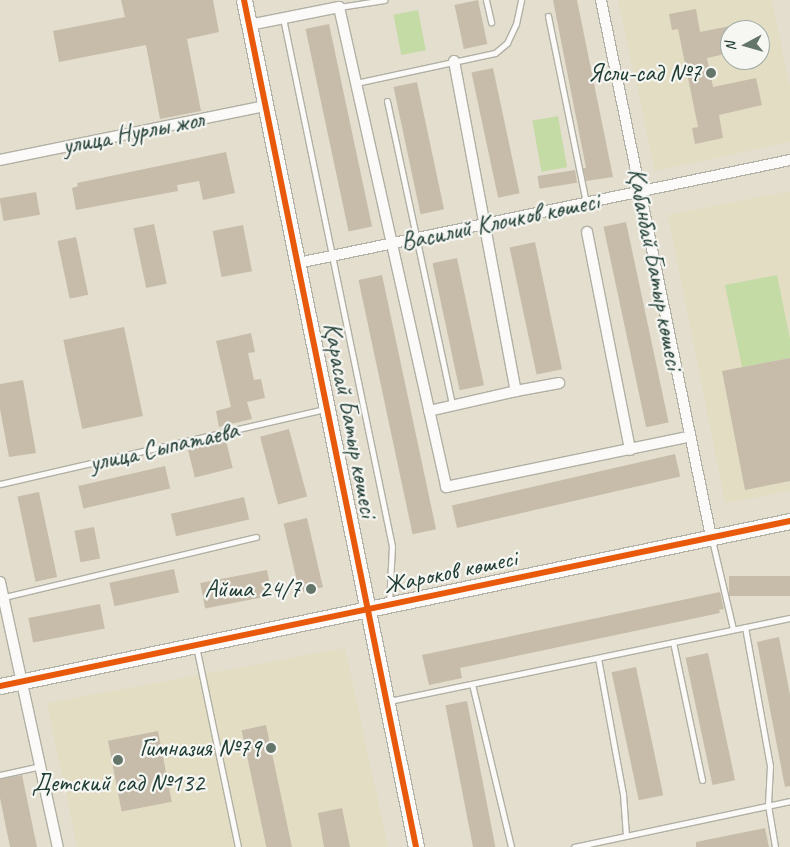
<!DOCTYPE html>
<html>
<head>
<meta charset="utf-8">
<style>
  body { margin:0 }
  #map { position:relative; width:790px; height:847px; overflow:hidden; background:#e4dece; font-family:Caveat,sans-serif }
  div>[style] { position:absolute }
  [style*='--x'] { left:calc(var(--x)*1px); top:calc(var(--y)*1px); width:calc(var(--w)*1px); rotate:calc(var(--a)*1deg) }
  .built>* { inset:0; background:#e3ddc3 }
  .green>* { inset:0; background:#c4dba6; transform-origin:0 0 }
  .building>* { inset:0; background:#c7bcaa; transform-origin:0 0 }
  .roads { filter:drop-shadow(1px 0 #b0b0a4) drop-shadow(-1px 0 #b0b0a4) drop-shadow(0 1px #b0b0a4) drop-shadow(0 -1px #b0b0a4) }
  .lane>* { height:5px; margin:-2.5px; padding:0 2.5px; transform-origin:2.5px; border-radius:2.5px; background:#fbfaf8 }
  .street>* { height:10px; margin:-5px; padding:0 5px; transform-origin:5px; border-radius:5px; background:#fbfaf8 }
  .secondary>* { height:15px; margin:-7.5px; padding:0 7.5px; transform-origin:7.5px; border-radius:7.5px; background:#fbfaf8 }
  .cycleway>* { height:6px; margin:-3px; padding:0 3px; transform-origin:3px; border-radius:3px; background:#e8590c }
  .dots>* { width:14px; height:14px; translate:-50% -50%; box-sizing:border-box; border:2px solid #f6f6f2; border-radius:50% }
  span { translate:-50% -50%; white-space:nowrap; text-align:center; line-height:1.15; -webkit-text-stroke:4.5px #f6f6f2; paint-order:stroke }
  .poi-label { font-size:25px; color:#1f3d34 }
  .right { translate:-100% -50%; text-align:right }
  .street-label { font-size:25px; color:#1f3d34 }
  .north { position:absolute; left:720px; top:20px; width:50px; height:50px; box-sizing:border-box; background:#f6f6f2; border:1px solid #a0aca6; border-radius:50%; rotate:264deg; font-size:14px; font-weight:700; line-height:20px; text-align:center; color:#1f3d34 }
  .north::after { content:''; display:block; margin:auto; width:18px; height:22px; background:#64756a; clip-path:polygon(50% 0,100% 100%,50% 72%,0 100%) }
</style>
</head>
<body>
<div id="map">
  <div class="built">
    <i style="clip-path:polygon(evenodd,618px 0,772px 0,790px 87px,790px 142px,655px 171px,618px 0,730px 30px,760px 30px,760px 60px,730px 60px,730px 30px)"></i>
    <i style="clip-path:polygon(790px 191px,790px 491px,725px 503px,668px 215px)"></i>
    <i style="clip-path:polygon(345px 648px,388px 847px,77px 847px,47px 703px)"></i>
  </div>
  <div class="green">
    <i style="left:418px;top:10px;width:41px;height:25px;rotate:79deg"></i>
    <i style="left:558px;top:116px;width:52px;height:26px;rotate:80deg"></i>
    <i style="clip-path:polygon(777px 275px,790px 339px,790px 358px,742px 367px,725px 285px)"></i>
  </div>
  <div class="building">
    <i style="clip-path:polygon(121px 0,213px 0,219px 32px,187px 39px,201px 111px,160px 119px,146px 45px,59px 62px,53px 31px,125px 17px)"></i>
    <i style="left:478px;top:0;width:45px;height:24px;rotate:78deg"></i>
    <i style="clip-path:polygon(553px 0,577px 0,613px 177px,586px 181px,583px 168px,586px 168px)"></i>
    <i style="clip-path:polygon(696px 9px,700px 32px,730px 26px,730px 53px,707px 58px,713px 87px,756px 78px,762px 105px,719px 115px,723px 138px,695px 144px,692px 128px,698px 127px,678px 29px,672px 30px,669px 14px)"></i>
    <i style="left:329px;top:24px;width:207px;height:24px;rotate:78deg"></i>
    <i style="left:493px;top:68px;width:128px;height:22px;rotate:78deg"></i>
    <i style="left:417px;top:82px;width:130px;height:24px;rotate:78deg"></i>
    <i style="clip-path:polygon(226px 152px,235px 193px,203px 200px,199px 181px,177px 185px,178px 191px,76px 210px,72px 188px,78px 186px,77px 183px)"></i>
    <i style="left:575px;top:170px;width:13px;height:38px;rotate:81deg"></i>
    <i style="left:36px;top:192px;width:23px;height:37px;rotate:80deg"></i>
    <i style="left:626px;top:222px;width:205px;height:23px;rotate:78deg"></i>
    <i style="left:154px;top:224px;width:61px;height:21px;rotate:78deg"></i>
    <i style="left:243px;top:225px;width:47px;height:31px;rotate:79deg"></i>
    <i style="left:76px;top:237px;width:59px;height:19px;rotate:78deg"></i>
    <i style="left:535px;top:242px;width:130px;height:26px;rotate:78deg"></i>
    <i style="left:457px;top:258px;width:130px;height:25px;rotate:78deg"></i>
    <i style="left:382px;top:275px;width:260px;height:24px;rotate:78deg"></i>
    <i style="left:124px;top:327px;width:91px;height:62px;rotate:78deg"></i>
    <i style="clip-path:polygon(251px 333px,255px 352px,248px 353px,254px 380px,261px 379px,265px 398px,247px 402px,252px 419px,219px 427px,216px 411px,231px 407px,216px 341px)"></i>
    <i style="clip-path:polygon(790px 358px,790px 481px,745px 490px,722px 371px)"></i>
    <i style="clip-path:polygon(23px 380px,36px 453px,9px 457px,0 409px,0 384px)"></i>
    <i style="left:289px;top:429px;width:70px;height:30px;rotate:75deg"></i>
    <i style="left:225px;top:437px;width:32px;height:39px;rotate:76deg"></i>
    <i style="left:675px;top:454px;width:23px;height:229px;rotate:77deg"></i>
    <i style="left:165px;top:466px;width:23px;height:89px;rotate:77deg"></i>
    <i style="left:39px;top:492px;width:87px;height:22px;rotate:78deg"></i>
    <i style="left:244px;top:497px;width:23px;height:75px;rotate:77deg"></i>
    <i style="left:307px;top:518px;width:71px;height:24px;rotate:77deg"></i>
    <i style="left:94px;top:527px;width:32px;height:20px;rotate:79deg"></i>
    <i style="left:174px;top:569px;width:24px;height:66px;rotate:78deg"></i>
    <i style="left:267px;top:570px;width:26px;height:68px;rotate:79deg"></i>
    <i style="left:790px;top:576px;width:20px;height:61px;rotate:90deg"></i>
    <i style="clip-path:polygon(720px 592px,724px 609px,719px 610px,720px 613px,460px 668px,462px 678px,429px 685px,422px 655px)"></i>
    <i style="left:100px;top:604px;width:25px;height:73px;rotate:79deg"></i>
    <i style="clip-path:polygon(779px 637px,790px 695px,790px 786px,785px 787px,757px 642px)"></i>
    <i style="left:708px;top:653px;width:130px;height:23px;rotate:78deg"></i>
    <i style="left:636px;top:667px;width:131px;height:25px;rotate:78deg"></i>
    <i style="left:467px;top:701px;width:149px;height:22px;rotate:79deg"></i>
    <i style="left:266px;top:725px;width:125px;height:25px;rotate:78deg"></i>
    <i style="left:158px;top:731px;width:72px;height:51px;rotate:79deg"></i>
    <i style="clip-path:polygon(22px 775px,37px 847px,10px 847px,0 798px,0 779px)"></i>
    <i style="clip-path:polygon(342px 808px,350px 847px,324px 847px,318px 813px)"></i>
    <i style="clip-path:polygon(765px 828px,769px 847px,696px 847px,696px 842px)"></i>
  </div>
  <div class="roads">
    <div class="lane">
      <i style="--x:486;--y:0;--w:23;--a:77"></i>
      <i style="--x:339;--y:7;--w:46;--a:-8.8"></i>
      <i style="--x:548;--y:16;--w:191;--a:78.5"></i>
      <i style="--x:283;--y:18;--w:539;--a:78.34"></i>
      <i style="--x:392;--y:546;--w:57;--a:93"></i>
      <i style="--x:356;--y:83;--w:142;--a:-12.2"></i>
      <i style="--x:495;--y:53;--w:16;--a:-40"></i>
      <i style="--x:507;--y:43;--w:21;--a:-65"></i>
      <i style="--x:516;--y:24;--w:25;--a:-78"></i>
      <i style="--x:387;--y:101;--w:311;--a:77.9"></i>
      <i style="--x:0;--y:484;--w:333;--a:-13"></i>
      <i style="--x:712;--y:540;--w:91;--a:76.7"></i>
      <i style="--x:4;--y:597;--w:259;--a:-13.4"></i>
      <i style="--x:745;--y:627;--w:141;--a:79.8"></i>
      <i style="--x:770;--y:766;--w:39;--a:93"></i>
      <i style="--x:768;--y:805;--w:43;--a:80.5"></i>
      <i style="--x:673;--y:642;--w:141;--a:78.1"></i>
      <i style="--x:196;--y:646;--w:205;--a:78.2"></i>
      <i style="--x:598;--y:658;--w:138;--a:79.6"></i>
      <i style="--x:623;--y:794;--w:42;--a:85.9"></i>
      <i style="--x:472;--y:684;--w:168;--a:76.5"></i>
      <i style="--x:389;--y:701;--w:409;--a:-11.7"></i>
      <i style="--x:0;--y:775;--w:42;--a:-12.4"></i>
      <i style="--x:574;--y:847;--w:221;--a:-12"></i>
    </div>
    <div class="street">
      <i style="--x:601;--y:0;--w:548;--a:78.42"></i>
      <i style="--x:249;--y:25;--w:92;--a:-11.3"></i>
      <i style="--x:339;--y:7;--w:492;--a:77.4"></i>
      <i style="--x:446;--y:487;--w:247;--a:-11.7"></i>
      <i style="--x:454;--y:61;--w:336;--a:79.4"></i>
      <i style="--x:516;--y:391;--w:44;--a:-10.5"></i>
      <i style="--x:0;--y:160;--w:271;--a:-11.5"></i>
      <i style="--x:587;--y:232;--w:222;--a:78.8"></i>
      <i style="--x:298;--y:263;--w:503;--a:-11.82"></i>
      <i style="--x:429;--y:411;--w:89;--a:-12.9"></i>
      <i style="--x:0;--y:582;--w:271;--a:77.7"></i>
    </div>
    <div class="secondary">
      <i style="--x:244;--y:0;--w:864;--a:78.52"></i>
      <i style="--x:0;--y:686;--w:807;--a:-11.8"></i>
    </div>
  </div>
  <div class="cycleway">
    <i style="--x:244;--y:0;--w:864;--a:78.52"></i>
    <i style="--x:0;--y:686;--w:807;--a:-11.8"></i>
  </div>
  <div class="dots">
    <i style="left:711px;top:73px;background:#64756a"></i>
    <i style="left:311px;top:589px;background:#64756a"></i>
    <i style="left:271px;top:748px;background:#64756a"></i>
    <i style="left:118px;top:760px;background:#64756a"></i>
  </div>
  <div class="poi-label">
    <span class="right" style="left:701px;top:73px">Ясли-сад №7</span>
    <span class="right" style="left:301px;top:589px">Айша 24/7</span>
    <span class="right" style="left:261px;top:748px">Гимназия №79</span>
    <span style="left:118px;top:783px">Детский сад №132</span>
  </div>
  <div class="street-label">
    <span style="left:133px;top:133px;rotate:-11deg">улица Нурлы жол</span>
    <span style="left:500px;top:222px;rotate:-12deg">Василий Клочков көшесі</span>
    <span style="left:655px;top:269px;rotate:79deg">Қабанбай Батыр көшесі</span>
    <span style="left:350px;top:420px;rotate:79deg">Қарасай Батыр көшесі</span>
    <span style="left:164px;top:447px;rotate:-13deg">улица Сыпатаева</span>
    <span style="left:450px;top:572px;rotate:-12deg">Жароков көшесі</span>
  </div>
  <div class="north">N</div>
</div>
</body>
</html>
